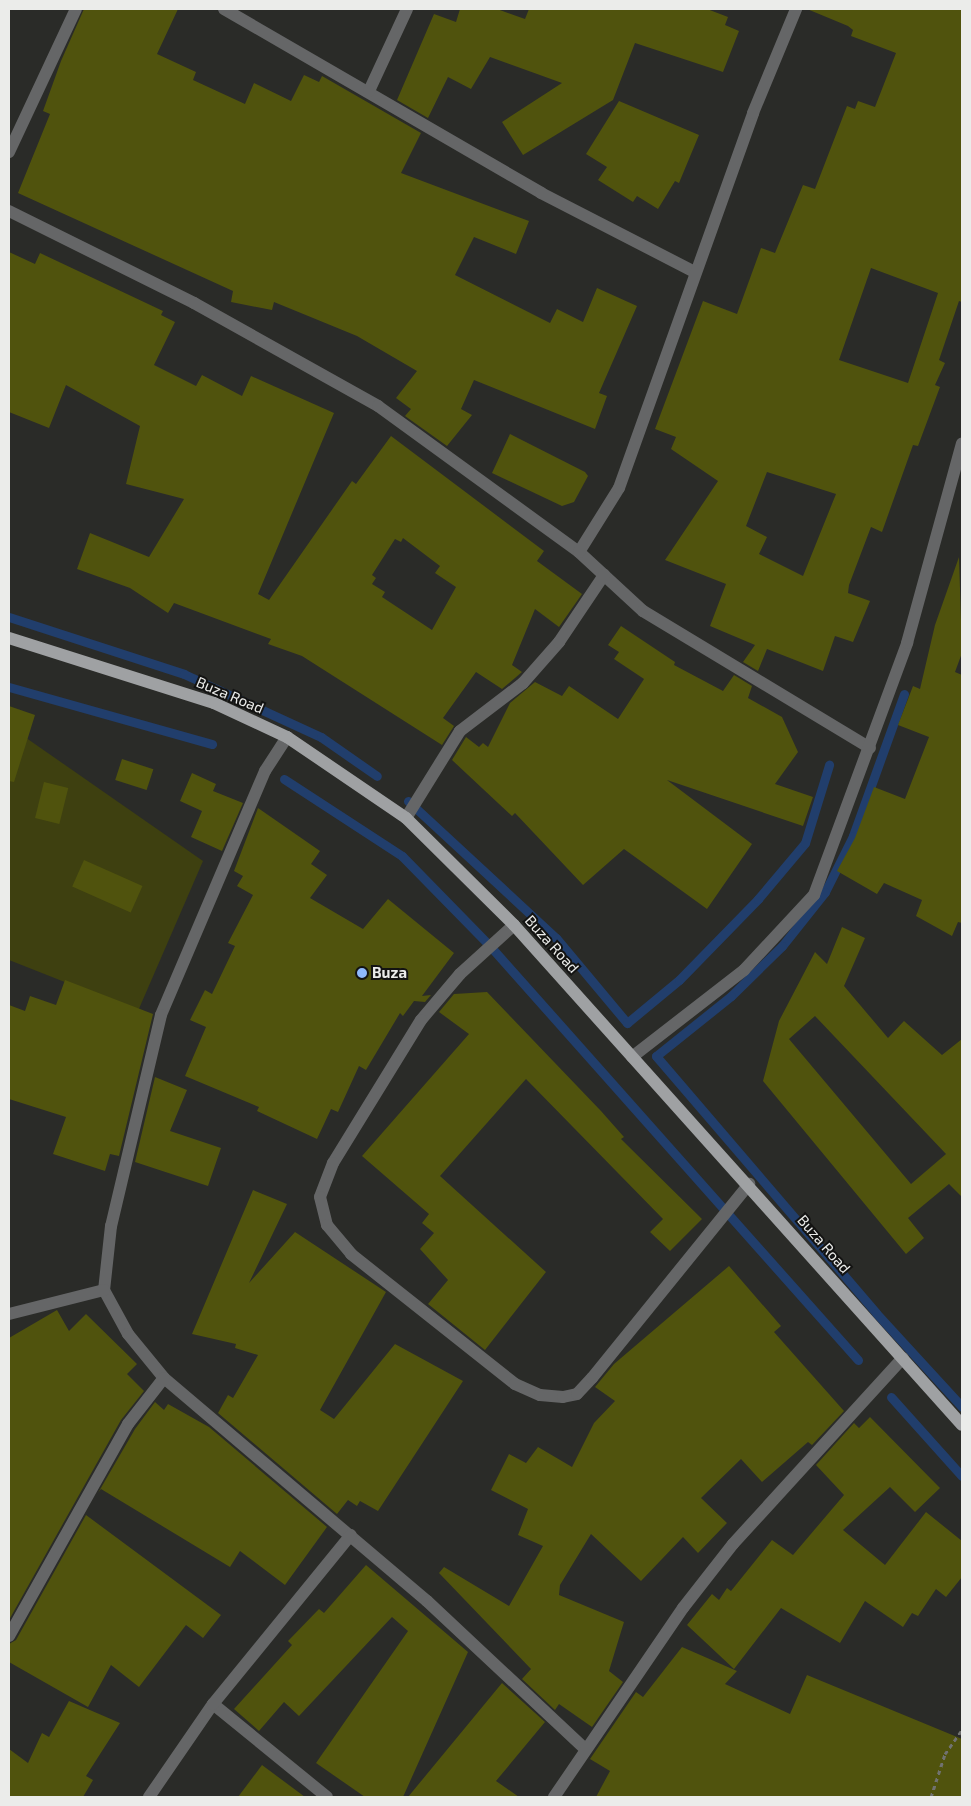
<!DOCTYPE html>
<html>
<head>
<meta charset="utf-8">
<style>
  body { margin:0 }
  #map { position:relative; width:971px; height:1806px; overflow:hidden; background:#2a2b28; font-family:"Exo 2",sans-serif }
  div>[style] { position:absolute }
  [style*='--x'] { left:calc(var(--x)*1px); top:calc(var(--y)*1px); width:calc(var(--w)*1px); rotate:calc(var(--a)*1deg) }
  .green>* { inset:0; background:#3e4010 }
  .stream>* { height:9px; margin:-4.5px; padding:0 4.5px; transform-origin:4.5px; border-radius:4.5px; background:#213e6c }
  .building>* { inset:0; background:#50530d; transform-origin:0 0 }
  .path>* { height:3px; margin-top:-1.5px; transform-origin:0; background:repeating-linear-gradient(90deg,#717270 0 4px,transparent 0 8px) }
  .minor>* { height:12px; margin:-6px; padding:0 6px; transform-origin:6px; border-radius:6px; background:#656667 }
  .major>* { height:12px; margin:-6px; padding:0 6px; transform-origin:6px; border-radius:6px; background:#9fa1a3 }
  .dots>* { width:14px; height:14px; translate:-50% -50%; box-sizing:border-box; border:2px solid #131312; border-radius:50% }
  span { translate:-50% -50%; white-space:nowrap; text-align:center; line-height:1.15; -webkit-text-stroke:4px #131312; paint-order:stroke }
  .street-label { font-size:15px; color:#ebecea }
  .poi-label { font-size:15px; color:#ebecea; font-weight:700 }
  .left { translate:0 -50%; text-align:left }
  .frame { position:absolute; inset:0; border:10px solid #ebecea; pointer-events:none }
</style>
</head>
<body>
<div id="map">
  <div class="green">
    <i style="clip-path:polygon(9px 726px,203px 861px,138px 1011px,9px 960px)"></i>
  </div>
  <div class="stream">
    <i style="--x:9;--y:617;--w:184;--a:18"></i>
    <i style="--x:184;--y:674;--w:151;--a:24.7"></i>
    <i style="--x:321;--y:737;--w:68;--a:34.9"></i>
    <i style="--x:9;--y:687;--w:211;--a:15.7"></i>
    <i style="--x:904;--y:694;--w:151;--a:109.8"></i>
    <i style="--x:853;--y:836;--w:63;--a:116.6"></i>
    <i style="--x:825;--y:892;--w:69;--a:128.5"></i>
    <i style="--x:782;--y:946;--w:71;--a:135.6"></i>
    <i style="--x:731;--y:996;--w:96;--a:141.3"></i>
    <i style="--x:656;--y:1056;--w:338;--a:49.4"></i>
    <i style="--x:876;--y:1313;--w:127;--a:47.5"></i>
    <i style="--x:284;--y:779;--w:141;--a:33.1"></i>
    <i style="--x:402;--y:856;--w:126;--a:45.6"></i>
    <i style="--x:490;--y:946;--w:554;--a:48.37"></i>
    <i style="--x:408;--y:801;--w:202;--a:42.8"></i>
    <i style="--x:556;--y:938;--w:111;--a:50.1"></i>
    <i style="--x:627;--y:1023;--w:67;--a:-39.6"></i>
    <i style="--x:679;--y:980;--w:113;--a:-45.7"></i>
    <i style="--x:758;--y:899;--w:73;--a:-50"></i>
    <i style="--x:805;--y:843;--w:82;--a:-72.9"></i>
    <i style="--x:891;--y:1397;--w:106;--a:48.1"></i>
  </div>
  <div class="building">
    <i style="clip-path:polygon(84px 9px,178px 9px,157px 54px,196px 72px,193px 80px,245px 104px,254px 83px,291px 101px,304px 75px,319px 82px,322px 76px,421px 133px,401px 173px,529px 221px,516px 254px,474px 237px,455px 275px,550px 323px,557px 309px,583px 322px,597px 288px,637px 306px,599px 393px,607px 396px,595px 429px,474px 380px,461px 409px,472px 415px,447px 446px,405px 416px,411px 409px,396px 398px,417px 371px,357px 336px,274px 302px,272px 310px,231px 302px,233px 291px,18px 193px,50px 114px,43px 111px,61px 61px)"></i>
    <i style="clip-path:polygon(460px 9px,497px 9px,525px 19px,529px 9px,707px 9px,728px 17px,725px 25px,739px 31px,723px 72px,635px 43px,613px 100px,523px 155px,502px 122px,562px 83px,490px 57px,471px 89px,448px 77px,428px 118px,397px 100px,434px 14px,456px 22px)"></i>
    <i style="clip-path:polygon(evenodd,807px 9px,962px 9px,962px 302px,959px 301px,939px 360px,945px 363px,935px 385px,940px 387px,918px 446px,913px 445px,882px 532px,871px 527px,849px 585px,848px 593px,870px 601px,853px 642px,835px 636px,823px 671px,767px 649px,758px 671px,743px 662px,755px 645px,710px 626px,726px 584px,665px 560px,718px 481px,671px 449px,676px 437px,655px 429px,703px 301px,737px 314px,761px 248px,775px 253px,803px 185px,815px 189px,847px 106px,855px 109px,858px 101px,875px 107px,896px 53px,851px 36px,853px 30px,848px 26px,807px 9px,871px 268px,938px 293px,908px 383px,839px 360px,871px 268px,807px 9px,767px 472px,836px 494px,803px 576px,759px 554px,767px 537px,746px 526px,767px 472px)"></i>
    <i style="clip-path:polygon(619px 101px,699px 135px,679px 183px,675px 181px,658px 209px,637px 196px,633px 202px,598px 180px,607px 167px,586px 154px)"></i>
    <i style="clip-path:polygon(evenodd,9px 252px,35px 264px,40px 253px,163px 311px,161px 315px,175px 322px,154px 365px,196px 386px,202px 375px,242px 396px,251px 376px,334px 413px,258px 594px,269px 600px,352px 481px,356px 484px,391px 436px,544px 551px,537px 561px,582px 594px,559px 627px,535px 609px,512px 665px,522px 672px,502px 689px,476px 672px,443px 718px,454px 726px,442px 745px,302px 656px,268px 644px,271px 639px,174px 603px,168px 613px,130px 588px,77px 569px,90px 533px,149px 557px,184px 499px,126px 484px,140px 426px,66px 385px,49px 428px,9px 412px,9px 252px,403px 538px,440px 566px,435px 573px,456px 587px,432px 630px,382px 597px,385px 592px,372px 584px,376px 578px,372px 575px,395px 539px,401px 542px,403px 538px)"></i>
    <i style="clip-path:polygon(510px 434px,585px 472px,588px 476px,574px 502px,562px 506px,492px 473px)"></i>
    <i style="clip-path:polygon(959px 557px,962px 653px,955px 672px,962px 675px,962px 923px,958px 922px,952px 936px,916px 916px,922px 900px,884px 883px,877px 894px,837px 871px,855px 838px,874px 787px,905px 799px,929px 737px,898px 725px,913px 686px,920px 689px,935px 625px)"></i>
    <i style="clip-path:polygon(621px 626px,675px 662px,674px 665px,723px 691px,734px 675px,752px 686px,748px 698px,782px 717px,798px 752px,775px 784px,813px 797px,803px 826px,667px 780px,752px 844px,707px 909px,624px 849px,583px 885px,515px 813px,512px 816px,452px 760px,466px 737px,479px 747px,483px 743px,488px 747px,510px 703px,535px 682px,562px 696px,569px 686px,618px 719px,644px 679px,614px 659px,619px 652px,608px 645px)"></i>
    <i style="clip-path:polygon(9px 706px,35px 715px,14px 782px,9px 781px)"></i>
    <i style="left:122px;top:759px;width:33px;height:22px;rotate:18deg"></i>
    <i style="clip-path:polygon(192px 773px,216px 784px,213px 791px,243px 803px,222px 851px,191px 837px,202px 811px,180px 801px)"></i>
    <i style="left:44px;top:782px;width:25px;height:37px;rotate:14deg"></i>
    <i style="clip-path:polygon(258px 808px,320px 851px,311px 864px,327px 875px,310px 898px,363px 929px,388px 899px,454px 953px,422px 996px,431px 995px,425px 1002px,414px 1001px,403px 1016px,400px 1013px,366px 1070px,359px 1066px,338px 1112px,331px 1109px,317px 1139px,257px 1111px,259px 1107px,185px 1076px,206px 1027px,190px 1020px,205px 990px,212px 994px,235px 946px,228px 943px,253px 895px,237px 886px,243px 876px,234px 871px)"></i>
    <i style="left:84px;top:860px;width:64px;height:29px;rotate:24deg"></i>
    <i style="clip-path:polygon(evenodd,842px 927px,865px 938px,844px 986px,888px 1038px,904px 1021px,942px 1055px,962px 1039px,962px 1197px,949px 1184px,908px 1218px,924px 1238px,906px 1254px,763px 1081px,779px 1021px,815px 952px,827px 964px,842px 927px,815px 1016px,946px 1154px,911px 1184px,789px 1039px,815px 1016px)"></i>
    <i style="clip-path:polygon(65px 980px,153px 1014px,119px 1156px,110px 1154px,105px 1171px,53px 1154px,66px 1117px,9px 1099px,9px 1005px,25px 1011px,30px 996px,56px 1005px)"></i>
    <i style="clip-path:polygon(487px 992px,601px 1111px,624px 1137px,621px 1139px,702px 1219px,670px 1251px,650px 1232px,663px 1219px,526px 1079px,440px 1176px,546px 1272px,485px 1350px,428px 1304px,448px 1280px,420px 1249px,434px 1233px,422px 1223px,429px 1214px,362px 1156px,469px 1034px,439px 1012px,454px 994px)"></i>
    <i style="clip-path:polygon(155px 1077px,187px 1090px,170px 1131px,221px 1148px,208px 1186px,135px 1162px)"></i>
    <i style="clip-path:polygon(253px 1190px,287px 1204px,249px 1283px,295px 1232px,386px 1292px,320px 1410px,334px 1419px,395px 1344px,463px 1381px,378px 1511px,360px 1501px,357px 1506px,348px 1500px,337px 1514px,218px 1413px,228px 1395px,233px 1398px,258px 1355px,235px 1348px,236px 1344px,192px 1334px)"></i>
    <i style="clip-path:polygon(729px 1266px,781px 1326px,774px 1332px,844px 1411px,812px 1445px,808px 1442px,762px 1482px,741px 1459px,701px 1498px,727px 1523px,698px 1553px,683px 1537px,641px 1581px,591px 1534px,560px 1585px,559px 1595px,624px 1622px,609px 1671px,623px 1682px,592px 1727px,559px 1704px,555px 1710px,522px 1679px,531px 1669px,439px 1573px,444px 1567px,509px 1606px,543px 1546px,518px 1535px,528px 1509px,491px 1490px,509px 1454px,526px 1463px,538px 1447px,572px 1467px,594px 1423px,615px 1401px,595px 1387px,614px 1364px)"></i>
    <i style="clip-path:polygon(57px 1310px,69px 1331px,86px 1314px,137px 1364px,127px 1374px,144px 1391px,121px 1420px,9px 1620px,9px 1338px)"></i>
    <i style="clip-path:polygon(155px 1402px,164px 1410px,168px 1404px,209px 1427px,327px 1527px,285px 1585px,240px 1551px,230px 1567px,101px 1489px,98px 1493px,135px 1429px)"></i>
    <i style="clip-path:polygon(870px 1417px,940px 1488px,915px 1512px,890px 1487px,843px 1530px,885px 1565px,926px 1512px,962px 1541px,962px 1577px,946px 1597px,936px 1589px,918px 1616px,912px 1613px,903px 1627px,865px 1601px,840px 1643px,781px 1608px,734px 1669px,687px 1625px,712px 1594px,719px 1600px,727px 1588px,731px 1591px,772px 1540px,793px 1555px,844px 1495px,816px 1465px,854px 1423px,859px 1428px)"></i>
    <i style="clip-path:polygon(86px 1515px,221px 1615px,203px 1638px,186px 1625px,139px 1687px,111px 1665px,88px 1707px,9px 1662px,9px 1644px,16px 1640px)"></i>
    <i style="clip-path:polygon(366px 1565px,468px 1652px,403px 1797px,365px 1797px,316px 1763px,408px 1631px,392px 1617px,299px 1716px,284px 1702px,259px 1731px,234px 1709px,292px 1645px,288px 1641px,319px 1609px,324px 1613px)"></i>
    <i style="clip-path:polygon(682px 1647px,737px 1671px,725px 1684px,790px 1714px,807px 1675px,962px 1739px,962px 1797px,596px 1797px,610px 1771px,590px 1759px,636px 1692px,643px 1697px)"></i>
    <i style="clip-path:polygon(502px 1683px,545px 1722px,496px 1781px,519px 1797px,408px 1797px)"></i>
    <i style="clip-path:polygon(69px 1701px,120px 1723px,86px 1776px,93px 1780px,83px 1797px,9px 1797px,9px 1749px,28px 1763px,42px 1733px,49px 1737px)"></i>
    <i style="clip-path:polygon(262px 1765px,305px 1797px,238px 1797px)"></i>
  </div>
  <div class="path">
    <i style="--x:931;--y:1797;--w:45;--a:-72"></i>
    <i style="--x:945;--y:1754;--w:29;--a:-55"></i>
  </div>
  <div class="minor">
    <i style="--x:224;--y:9;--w:367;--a:30.1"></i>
    <i style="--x:541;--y:193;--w:173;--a:27.2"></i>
    <i style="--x:369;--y:91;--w:90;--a:-65.1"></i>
    <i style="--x:9;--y:152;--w:158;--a:-64.9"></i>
    <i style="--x:9;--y:211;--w:207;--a:26.4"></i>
    <i style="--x:194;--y:303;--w:211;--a:29.2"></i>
    <i style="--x:378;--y:406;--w:248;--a:36"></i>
    <i style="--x:579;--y:552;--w:87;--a:42.7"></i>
    <i style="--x:643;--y:611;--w:265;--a:31.1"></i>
    <i style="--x:579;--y:552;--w:75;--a:-58"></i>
    <i style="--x:619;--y:488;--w:398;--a:-70.3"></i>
    <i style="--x:753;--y:113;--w:113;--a:-67.5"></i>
    <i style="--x:287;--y:737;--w:40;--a:122.9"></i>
    <i style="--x:265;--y:771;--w:265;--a:113.1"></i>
    <i style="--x:161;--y:1015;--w:217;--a:103.3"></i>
    <i style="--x:111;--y:1226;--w:64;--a:96.2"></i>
    <i style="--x:104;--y:1290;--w:50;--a:61.4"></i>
    <i style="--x:128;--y:1334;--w:57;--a:50.7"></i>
    <i style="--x:164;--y:1378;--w:345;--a:40.3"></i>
    <i style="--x:427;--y:1601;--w:216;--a:43.1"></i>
    <i style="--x:406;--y:818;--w:102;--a:-58.2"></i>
    <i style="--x:460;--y:731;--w:79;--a:-37.3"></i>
    <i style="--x:523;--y:683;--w:55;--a:-48.7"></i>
    <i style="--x:559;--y:642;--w:81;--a:-56.1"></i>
    <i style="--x:514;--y:925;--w:73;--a:137.8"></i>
    <i style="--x:460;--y:974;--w:60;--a:130.3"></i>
    <i style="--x:421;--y:1020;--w:168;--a:121.6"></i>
    <i style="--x:333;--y:1163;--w:36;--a:111"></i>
    <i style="--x:320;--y:1197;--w:29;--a:76"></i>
    <i style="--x:327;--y:1225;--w:38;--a:50"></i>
    <i style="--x:351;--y:1254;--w:209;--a:38.4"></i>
    <i style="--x:515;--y:1384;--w:27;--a:24"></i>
    <i style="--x:540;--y:1395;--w:23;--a:5"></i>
    <i style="--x:563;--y:1397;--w:14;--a:-12"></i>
    <i style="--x:577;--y:1394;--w:22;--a:-47"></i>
    <i style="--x:592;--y:1378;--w:250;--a:-51"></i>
    <i style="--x:632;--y:1057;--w:142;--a:-37.8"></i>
    <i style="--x:744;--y:970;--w:103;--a:-47"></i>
    <i style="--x:814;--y:895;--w:269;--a:-69.7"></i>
    <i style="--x:907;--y:643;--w:207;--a:-74.6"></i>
    <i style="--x:9;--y:1314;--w:98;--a:-14.2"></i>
    <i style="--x:9;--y:1636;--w:243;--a:-60.7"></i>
    <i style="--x:128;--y:1424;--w:58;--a:-52"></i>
    <i style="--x:213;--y:1704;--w:147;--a:39.2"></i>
    <i style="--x:149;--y:1797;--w:113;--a:-55.5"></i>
    <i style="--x:213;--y:1704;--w:218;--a:-50.8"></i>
    <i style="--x:554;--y:1797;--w:229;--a:-55.7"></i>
    <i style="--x:683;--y:1608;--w:81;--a:-52"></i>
    <i style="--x:733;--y:1544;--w:252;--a:-47.6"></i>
  </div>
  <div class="major">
    <i style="--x:9;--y:638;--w:215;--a:17.6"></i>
    <i style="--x:214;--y:703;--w:81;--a:25"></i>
    <i style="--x:287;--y:737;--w:144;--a:34.2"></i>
    <i style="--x:406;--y:818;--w:152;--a:44.7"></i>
    <i style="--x:514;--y:925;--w:671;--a:48.14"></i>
  </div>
  <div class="dots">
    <i style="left:362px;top:973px;background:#8eb9fd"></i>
  </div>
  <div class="street-label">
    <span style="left:230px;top:695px;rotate:23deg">Buza Road</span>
    <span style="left:552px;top:944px;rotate:48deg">Buza Road</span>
    <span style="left:824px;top:1244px;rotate:49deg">Buza Road</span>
  </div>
  <div class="poi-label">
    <span class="left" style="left:372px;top:973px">Buza</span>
  </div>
  <div class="frame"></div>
</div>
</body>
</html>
